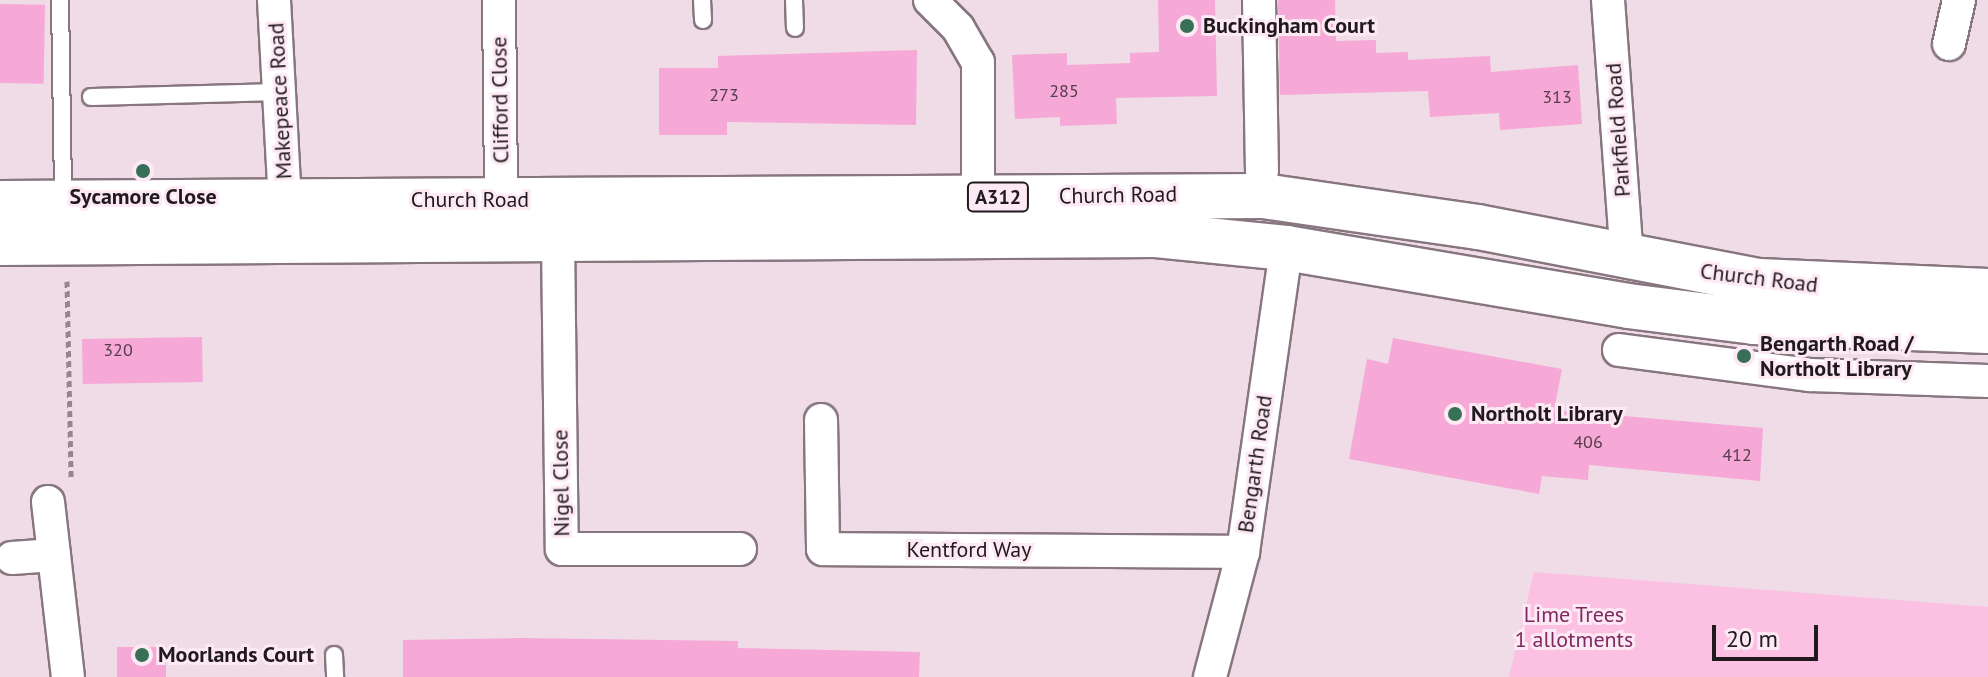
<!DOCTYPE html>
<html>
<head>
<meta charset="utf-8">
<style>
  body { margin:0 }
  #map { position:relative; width:1988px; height:677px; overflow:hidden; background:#efdce6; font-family:"PT Sans",sans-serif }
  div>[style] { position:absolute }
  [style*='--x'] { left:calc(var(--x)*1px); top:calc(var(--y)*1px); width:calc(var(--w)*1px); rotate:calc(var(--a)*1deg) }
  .green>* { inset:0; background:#fcc0e2 }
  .building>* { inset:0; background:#f6a9d6; transform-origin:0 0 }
  .path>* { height:5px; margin-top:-2.5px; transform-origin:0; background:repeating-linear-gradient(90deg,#94868d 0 6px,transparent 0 10px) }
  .roads { filter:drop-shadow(2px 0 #87767f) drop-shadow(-2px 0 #87767f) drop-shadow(0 2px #87767f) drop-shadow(0 -2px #87767f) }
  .lane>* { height:16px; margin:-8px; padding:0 8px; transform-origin:8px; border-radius:8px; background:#fff }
  .street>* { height:32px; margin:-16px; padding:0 16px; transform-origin:16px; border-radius:16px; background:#fff }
  .highway>* { height:44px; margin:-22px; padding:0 22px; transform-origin:22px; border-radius:22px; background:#fff }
  .dots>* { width:22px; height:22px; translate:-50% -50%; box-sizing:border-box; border:4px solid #fde9f4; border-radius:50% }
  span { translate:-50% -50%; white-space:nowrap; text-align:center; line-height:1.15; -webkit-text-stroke:6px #fde9f4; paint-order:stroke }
  .number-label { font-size:18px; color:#563d4b }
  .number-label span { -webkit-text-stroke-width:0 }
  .shield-label span { padding:2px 6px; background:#fde9f4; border:2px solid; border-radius:6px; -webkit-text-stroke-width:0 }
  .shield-label { font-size:20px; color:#20191d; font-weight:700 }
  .poi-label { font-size:22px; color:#20191d; font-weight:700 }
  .left { translate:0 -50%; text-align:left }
  .street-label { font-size:22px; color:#20191d }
  .park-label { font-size:22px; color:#7f2861 }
  .scale { position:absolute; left:1712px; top:625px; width:106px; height:36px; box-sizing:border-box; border:4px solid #20191d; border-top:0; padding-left:10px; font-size:24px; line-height:28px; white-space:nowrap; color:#20191d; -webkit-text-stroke:6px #fde9f4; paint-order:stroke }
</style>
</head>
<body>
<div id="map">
  <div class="green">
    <i style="clip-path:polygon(1534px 572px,1988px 607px,1988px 677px,1509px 677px)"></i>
  </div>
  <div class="building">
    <i style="clip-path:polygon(1158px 0,1215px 0,1217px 96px,1116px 98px,1117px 124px,1060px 126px,1060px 117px,1015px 119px,1012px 55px,1067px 53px,1067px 65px,1130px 63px,1130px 53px,1159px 52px)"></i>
    <i style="clip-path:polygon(1278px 0,1335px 0,1336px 41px,1376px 40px,1376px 53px,1408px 52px,1408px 60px,1490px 56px,1491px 72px,1578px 65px,1582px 124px,1500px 130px,1499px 113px,1430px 117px,1428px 91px,1280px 95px)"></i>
    <i style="left:0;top:4px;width:45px;height:79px;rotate:1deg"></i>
    <i style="clip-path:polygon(917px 50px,916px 125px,727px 122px,727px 135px,659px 135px,659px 68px,718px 68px,718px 56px)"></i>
    <i style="left:202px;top:337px;width:45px;height:120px;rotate:89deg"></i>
    <i style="clip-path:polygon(1393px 338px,1562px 369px,1554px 410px,1763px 428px,1760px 481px,1589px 465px,1588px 480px,1542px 476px,1539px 494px,1349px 459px,1367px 359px,1388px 364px)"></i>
    <i style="clip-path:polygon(519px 638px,738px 641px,738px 648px,920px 652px,919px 677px,403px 677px,403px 640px)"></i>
    <i style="left:117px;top:647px;width:49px;height:30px"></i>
  </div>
  <div class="path">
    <i style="--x:67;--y:281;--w:198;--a:88.8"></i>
  </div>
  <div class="roads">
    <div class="lane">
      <i style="--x:60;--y:0;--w:201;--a:89.1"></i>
      <i style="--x:702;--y:0;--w:20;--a:87"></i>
      <i style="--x:794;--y:0;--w:28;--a:88"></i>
      <i style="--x:91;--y:97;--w:189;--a:-1.5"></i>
      <i style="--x:334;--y:655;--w:22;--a:87"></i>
    </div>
    <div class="street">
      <i style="--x:274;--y:0;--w:202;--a:86.9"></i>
      <i style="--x:499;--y:0;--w:200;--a:89.4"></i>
      <i style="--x:930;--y:0;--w:40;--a:45"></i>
      <i style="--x:958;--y:28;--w:39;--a:60"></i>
      <i style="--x:978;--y:62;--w:135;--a:90"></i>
      <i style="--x:1259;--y:0;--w:171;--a:89"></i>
      <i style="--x:1608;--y:0;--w:260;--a:85.8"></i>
      <i style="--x:1949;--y:44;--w:45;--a:-77.2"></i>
      <i style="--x:558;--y:239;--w:310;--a:89.3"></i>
      <i style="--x:562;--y:549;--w:178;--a:0"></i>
      <i style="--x:1619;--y:350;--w:193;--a:7.5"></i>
      <i style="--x:1810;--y:375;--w:178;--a:1.9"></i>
      <i style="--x:821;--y:420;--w:129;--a:89.1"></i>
      <i style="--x:823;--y:549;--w:420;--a:0.4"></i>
      <i style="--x:48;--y:502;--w:176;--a:83.5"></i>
      <i style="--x:12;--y:558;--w:42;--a:-4.1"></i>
      <i style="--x:1210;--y:677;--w:129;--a:-75.2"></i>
      <i style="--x:1243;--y:552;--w:307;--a:-81.9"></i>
    </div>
    <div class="highway">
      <i style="--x:0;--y:203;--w:1263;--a:-0.32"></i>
      <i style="--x:1263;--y:196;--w:217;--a:8.2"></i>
      <i style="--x:1478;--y:227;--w:286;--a:10.9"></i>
      <i style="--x:1759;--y:281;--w:229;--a:2.5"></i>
      <i style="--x:0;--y:243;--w:1156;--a:-0.4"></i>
      <i style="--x:1156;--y:235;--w:131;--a:5.7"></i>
      <i style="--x:1286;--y:248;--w:347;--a:9.6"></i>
      <i style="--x:1628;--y:306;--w:127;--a:7.2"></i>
      <i style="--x:1754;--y:322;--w:234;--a:2.2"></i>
    </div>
  </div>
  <div class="dots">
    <i style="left:1187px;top:26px;background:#376f57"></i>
    <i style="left:143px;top:171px;background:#376f57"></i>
    <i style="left:1744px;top:356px;background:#376f57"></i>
    <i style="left:1455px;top:414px;background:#376f57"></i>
    <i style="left:142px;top:655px;background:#376f57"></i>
  </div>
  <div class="number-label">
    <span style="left:1064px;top:91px">285</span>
    <span style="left:724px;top:95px">273</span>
    <span style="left:1557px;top:97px">313</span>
    <span style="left:118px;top:350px">320</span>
    <span style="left:1588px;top:442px">406</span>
    <span style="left:1737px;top:455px">412</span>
  </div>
  <div class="shield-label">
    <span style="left:998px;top:197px">A312</span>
  </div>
  <div class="poi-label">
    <span class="left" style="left:1203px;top:26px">Buckingham Court</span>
    <span style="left:143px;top:197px">Sycamore Close</span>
    <span class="left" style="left:1760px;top:356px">Bengarth Road /<br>Northolt Library</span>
    <span class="left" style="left:1471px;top:414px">Northolt Library</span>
    <span class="left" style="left:158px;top:655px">Moorlands Court</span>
  </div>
  <div class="street-label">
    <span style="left:500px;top:100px;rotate:-91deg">Clifford Close</span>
    <span style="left:280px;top:101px;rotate:-93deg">Makepeace Road</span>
    <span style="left:1618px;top:130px;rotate:-94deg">Parkfield Road</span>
    <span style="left:1118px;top:195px;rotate:-1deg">Church Road</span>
    <span style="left:470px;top:200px">Church Road</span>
    <span style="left:1759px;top:278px;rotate:7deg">Church Road</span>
    <span style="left:1255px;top:464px;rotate:-82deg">Bengarth Road</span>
    <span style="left:561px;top:483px;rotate:-91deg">Nigel Close</span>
    <span style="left:969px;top:550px">Kentford Way</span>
  </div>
  <div class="park-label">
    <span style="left:1574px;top:627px">Lime Trees<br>1 allotments</span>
  </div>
  <div class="scale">20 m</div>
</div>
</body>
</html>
